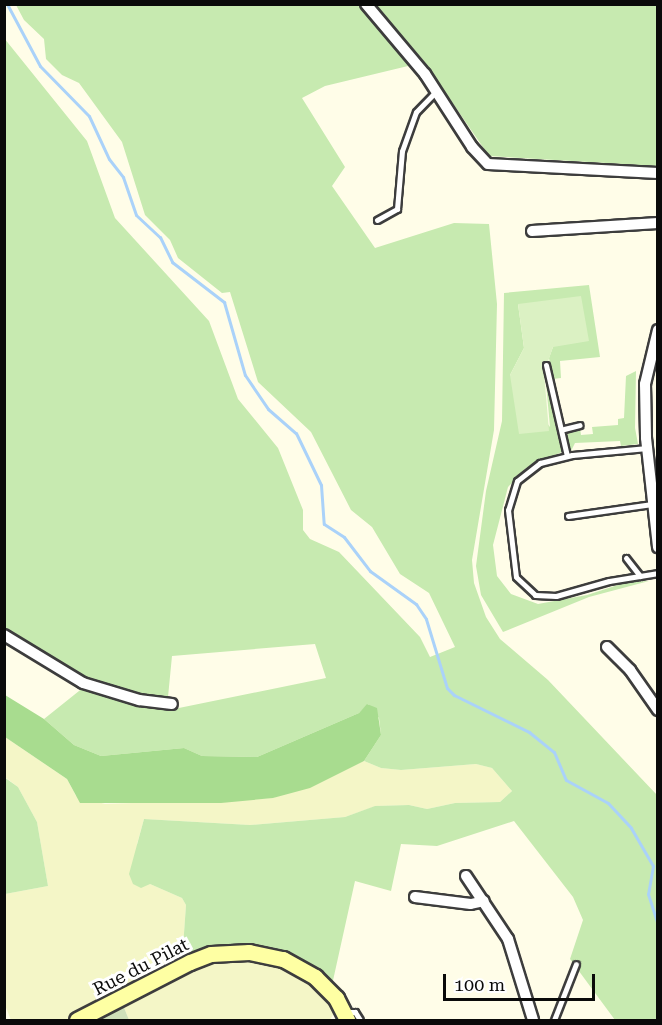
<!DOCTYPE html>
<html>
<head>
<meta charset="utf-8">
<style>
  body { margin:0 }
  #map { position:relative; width:662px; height:1025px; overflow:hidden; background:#fffde8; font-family:"Roboto Serif",serif }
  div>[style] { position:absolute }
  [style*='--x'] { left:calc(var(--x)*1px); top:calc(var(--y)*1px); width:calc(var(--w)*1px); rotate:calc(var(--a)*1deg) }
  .farmland>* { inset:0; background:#f4f6c7 }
  .green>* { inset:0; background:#c7eab0 }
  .forest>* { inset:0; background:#a8dc8f }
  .cemetery>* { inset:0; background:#cfe0b9 }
  .pitch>* { inset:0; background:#dbf1c3 }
  .stream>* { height:3px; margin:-1.5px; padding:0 1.5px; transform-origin:1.5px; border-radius:1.5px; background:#aad2f9 }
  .roads { filter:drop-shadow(2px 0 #3d3d3d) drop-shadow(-2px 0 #3d3d3d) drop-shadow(0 2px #3d3d3d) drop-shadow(0 -2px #3d3d3d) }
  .service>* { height:5px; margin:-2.5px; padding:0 2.5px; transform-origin:2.5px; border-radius:2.5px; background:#fff }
  .minor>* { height:10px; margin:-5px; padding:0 5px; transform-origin:5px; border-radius:5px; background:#fff }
  .secondary>* { height:15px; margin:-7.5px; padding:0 7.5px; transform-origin:7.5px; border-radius:7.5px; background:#feffa3 }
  span { translate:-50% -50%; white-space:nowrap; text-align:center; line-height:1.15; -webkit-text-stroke:6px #fff; paint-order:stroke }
  .street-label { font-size:18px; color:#0a0a0a }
  .frame { position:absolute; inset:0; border:6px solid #0a0a0a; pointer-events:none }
  .scale { position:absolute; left:443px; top:974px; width:152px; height:27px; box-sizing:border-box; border:3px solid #0a0a0a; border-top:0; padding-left:8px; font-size:18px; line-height:21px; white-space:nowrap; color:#0a0a0a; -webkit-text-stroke:4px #fff; paint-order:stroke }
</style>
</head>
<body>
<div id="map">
  <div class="farmland">
    <i style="clip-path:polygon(5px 737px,67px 779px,76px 796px,105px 804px,273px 798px,364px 761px,381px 768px,401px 770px,476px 764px,492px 768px,512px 791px,500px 802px,455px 803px,427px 809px,409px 805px,376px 806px,345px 817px,250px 825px,144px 819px,137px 844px,150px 884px,182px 898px,186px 905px,182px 961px,68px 1020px,11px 1020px,5px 1005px,5px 894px,48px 886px,37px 822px,18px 787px,5px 777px)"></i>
    <i style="clip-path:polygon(249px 957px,278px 963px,303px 976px,325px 994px,335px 1011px,330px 1020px,129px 1020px,123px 1005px,196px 966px,216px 959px)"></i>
  </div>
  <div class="green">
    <i style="clip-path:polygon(16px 5px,361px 5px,409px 60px,408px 66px,325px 86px,302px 98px,345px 167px,332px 186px,375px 248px,454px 223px,489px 224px,497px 304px,494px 430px,472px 560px,474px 583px,486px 617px,500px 639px,548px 680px,657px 795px,657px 1020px,615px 1020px,570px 959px,583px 920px,573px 897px,514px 821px,437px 846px,401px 844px,391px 891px,355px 881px,332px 985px,277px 952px,182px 961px,186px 905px,182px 898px,150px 884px,141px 888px,133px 884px,129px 874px,144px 819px,250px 825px,345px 817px,375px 806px,409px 805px,427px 809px,455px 803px,500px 802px,512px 791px,492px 768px,476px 764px,401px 770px,381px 768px,364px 761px,381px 735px,379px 718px,368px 704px,359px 713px,257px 757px,202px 756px,184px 748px,101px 756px,74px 745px,44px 719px,84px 687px,174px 709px,326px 678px,315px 644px,172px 656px,168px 697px,161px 702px,84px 681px,5px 631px,4px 38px,87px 141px,115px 218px,209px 321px,238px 399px,278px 448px,303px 510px,303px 530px,310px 539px,339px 552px,420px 637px,430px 657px,455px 647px,429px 593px,400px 574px,372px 527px,351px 510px,311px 432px,258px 382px,230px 292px,222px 293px,178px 258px,170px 240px,145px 215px,122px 142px,79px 83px,62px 75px,46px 59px,44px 39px,24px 20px)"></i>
    <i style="clip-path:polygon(373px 5px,657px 5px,657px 166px,489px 156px,423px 60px)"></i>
    <i style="clip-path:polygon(589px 285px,600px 357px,560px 361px,561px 378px,553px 379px,549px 358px,553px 347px,518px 304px,524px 348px,510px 375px,550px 427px,545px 372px,564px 451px,526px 468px,508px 487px,493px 545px,497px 576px,511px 594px,538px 604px,587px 595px,627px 582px,649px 581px,589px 597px,503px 632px,481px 595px,476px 566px,486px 491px,502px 421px,504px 293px)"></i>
    <i style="clip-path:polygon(636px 371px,635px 428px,638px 444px,621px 446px,620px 441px,575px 443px,571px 451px,567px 435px,572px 429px,580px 428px,581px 435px,593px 434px,592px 427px,618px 425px,618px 419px,624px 418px,626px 376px)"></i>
    <i style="clip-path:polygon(4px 777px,18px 787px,37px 822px,48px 886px,5px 894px)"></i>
  </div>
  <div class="forest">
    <i style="clip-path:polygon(5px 695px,44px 719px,74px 745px,101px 756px,184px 748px,202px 756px,257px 757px,359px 713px,367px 704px,377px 708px,381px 735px,364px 761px,310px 788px,273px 798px,221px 803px,80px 803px,67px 779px,5px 737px)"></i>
  </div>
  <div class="cemetery">
    <i style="clip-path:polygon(123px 1005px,129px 1020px,91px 1020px)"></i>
  </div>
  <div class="pitch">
    <i style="clip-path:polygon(581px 296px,589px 341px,553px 347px,544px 373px,549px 431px,519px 434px,510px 375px,524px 348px,518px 304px)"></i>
  </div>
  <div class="stream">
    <i style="--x:7;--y:4;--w:70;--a:62"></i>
    <i style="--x:40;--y:66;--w:70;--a:45.6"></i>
    <i style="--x:89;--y:116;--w:47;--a:65.1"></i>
    <i style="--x:109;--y:159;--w:23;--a:52"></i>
    <i style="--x:123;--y:177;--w:40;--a:71.1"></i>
    <i style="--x:136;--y:215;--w:33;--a:43"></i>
    <i style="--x:160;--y:237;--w:28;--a:64"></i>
    <i style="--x:172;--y:262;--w:66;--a:37.6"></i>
    <i style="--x:224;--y:302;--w:76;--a:74"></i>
    <i style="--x:245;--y:375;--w:41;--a:55.9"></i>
    <i style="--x:268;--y:409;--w:37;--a:41"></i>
    <i style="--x:296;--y:433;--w:58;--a:64.3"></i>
    <i style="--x:321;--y:485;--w:39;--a:86"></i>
    <i style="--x:324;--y:524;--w:24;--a:33"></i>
    <i style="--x:344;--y:537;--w:43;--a:52.6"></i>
    <i style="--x:370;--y:571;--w:57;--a:35.7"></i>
    <i style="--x:416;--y:604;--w:18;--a:56"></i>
    <i style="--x:426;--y:619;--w:72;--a:73.1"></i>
    <i style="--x:447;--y:688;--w:10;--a:45"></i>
    <i style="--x:454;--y:695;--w:84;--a:26.3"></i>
    <i style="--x:529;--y:732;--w:32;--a:39"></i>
    <i style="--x:554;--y:752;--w:30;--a:67"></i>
    <i style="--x:566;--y:780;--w:48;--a:28.7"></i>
    <i style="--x:608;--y:803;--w:34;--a:47"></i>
    <i style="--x:631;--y:828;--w:44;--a:59.9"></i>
    <i style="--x:653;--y:866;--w:28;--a:100"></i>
    <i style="--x:648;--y:894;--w:32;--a:72"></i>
  </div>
  <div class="roads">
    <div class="service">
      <i style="--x:377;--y:220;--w:23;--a:-29"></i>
      <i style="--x:397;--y:209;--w:58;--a:-85.1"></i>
      <i style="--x:402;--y:151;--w:41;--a:-70.3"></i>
      <i style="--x:416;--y:112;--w:29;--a:-46"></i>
      <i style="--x:546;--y:365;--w:93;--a:77"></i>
      <i style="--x:564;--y:429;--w:16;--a:-14"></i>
      <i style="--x:647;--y:448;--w:75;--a:174.7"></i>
      <i style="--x:572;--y:455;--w:33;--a:166"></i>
      <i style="--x:540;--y:463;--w:29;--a:142"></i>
      <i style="--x:517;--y:481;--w:30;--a:107"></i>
      <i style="--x:508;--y:510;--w:67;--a:83.2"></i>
      <i style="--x:516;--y:577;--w:26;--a:43"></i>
      <i style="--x:535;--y:595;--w:21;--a:3"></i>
      <i style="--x:556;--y:596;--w:55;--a:-15.8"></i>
      <i style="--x:609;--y:581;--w:50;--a:-9.3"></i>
      <i style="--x:568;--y:516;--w:85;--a:-8.1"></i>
      <i style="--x:626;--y:558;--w:23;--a:52"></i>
      <i style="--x:346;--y:1012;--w:9;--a:0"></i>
      <i style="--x:355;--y:1012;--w:9;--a:58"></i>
      <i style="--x:554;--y:1020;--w:60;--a:-68.6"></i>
    </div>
    <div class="minor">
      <i style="--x:366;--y:4;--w:92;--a:49.9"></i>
      <i style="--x:425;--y:74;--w:87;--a:57.2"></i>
      <i style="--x:472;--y:147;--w:23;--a:47"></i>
      <i style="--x:488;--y:164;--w:170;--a:3"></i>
      <i style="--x:532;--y:231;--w:126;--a:-3.6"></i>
      <i style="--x:658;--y:330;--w:56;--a:103.5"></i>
      <i style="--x:645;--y:384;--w:54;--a:88.9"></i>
      <i style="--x:646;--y:438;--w:110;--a:83.7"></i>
      <i style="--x:4;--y:635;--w:92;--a:31.3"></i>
      <i style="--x:83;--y:683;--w:59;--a:16.9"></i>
      <i style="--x:139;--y:700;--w:33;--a:7"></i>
      <i style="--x:607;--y:647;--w:33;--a:45"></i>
      <i style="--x:630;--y:670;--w:49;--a:55"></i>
      <i style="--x:466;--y:876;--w:76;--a:56.3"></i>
      <i style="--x:508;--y:939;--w:85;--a:72.8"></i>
      <i style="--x:415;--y:897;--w:56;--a:7.1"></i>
      <i style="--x:471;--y:904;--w:13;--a:-13"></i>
    </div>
    <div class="secondary">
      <i style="--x:77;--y:1020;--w:127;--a:-27.2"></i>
      <i style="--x:190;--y:962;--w:22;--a:-21"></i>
      <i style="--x:211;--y:954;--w:38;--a:-3"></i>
      <i style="--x:249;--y:952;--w:35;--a:12"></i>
      <i style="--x:283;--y:959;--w:37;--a:29"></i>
      <i style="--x:315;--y:977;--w:30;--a:45"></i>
      <i style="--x:336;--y:998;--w:25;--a:63"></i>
    </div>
  </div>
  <div class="street-label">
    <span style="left:141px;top:967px;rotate:-27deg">Rue du Pilat</span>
  </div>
  <div class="frame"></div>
  <div class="scale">100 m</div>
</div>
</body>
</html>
